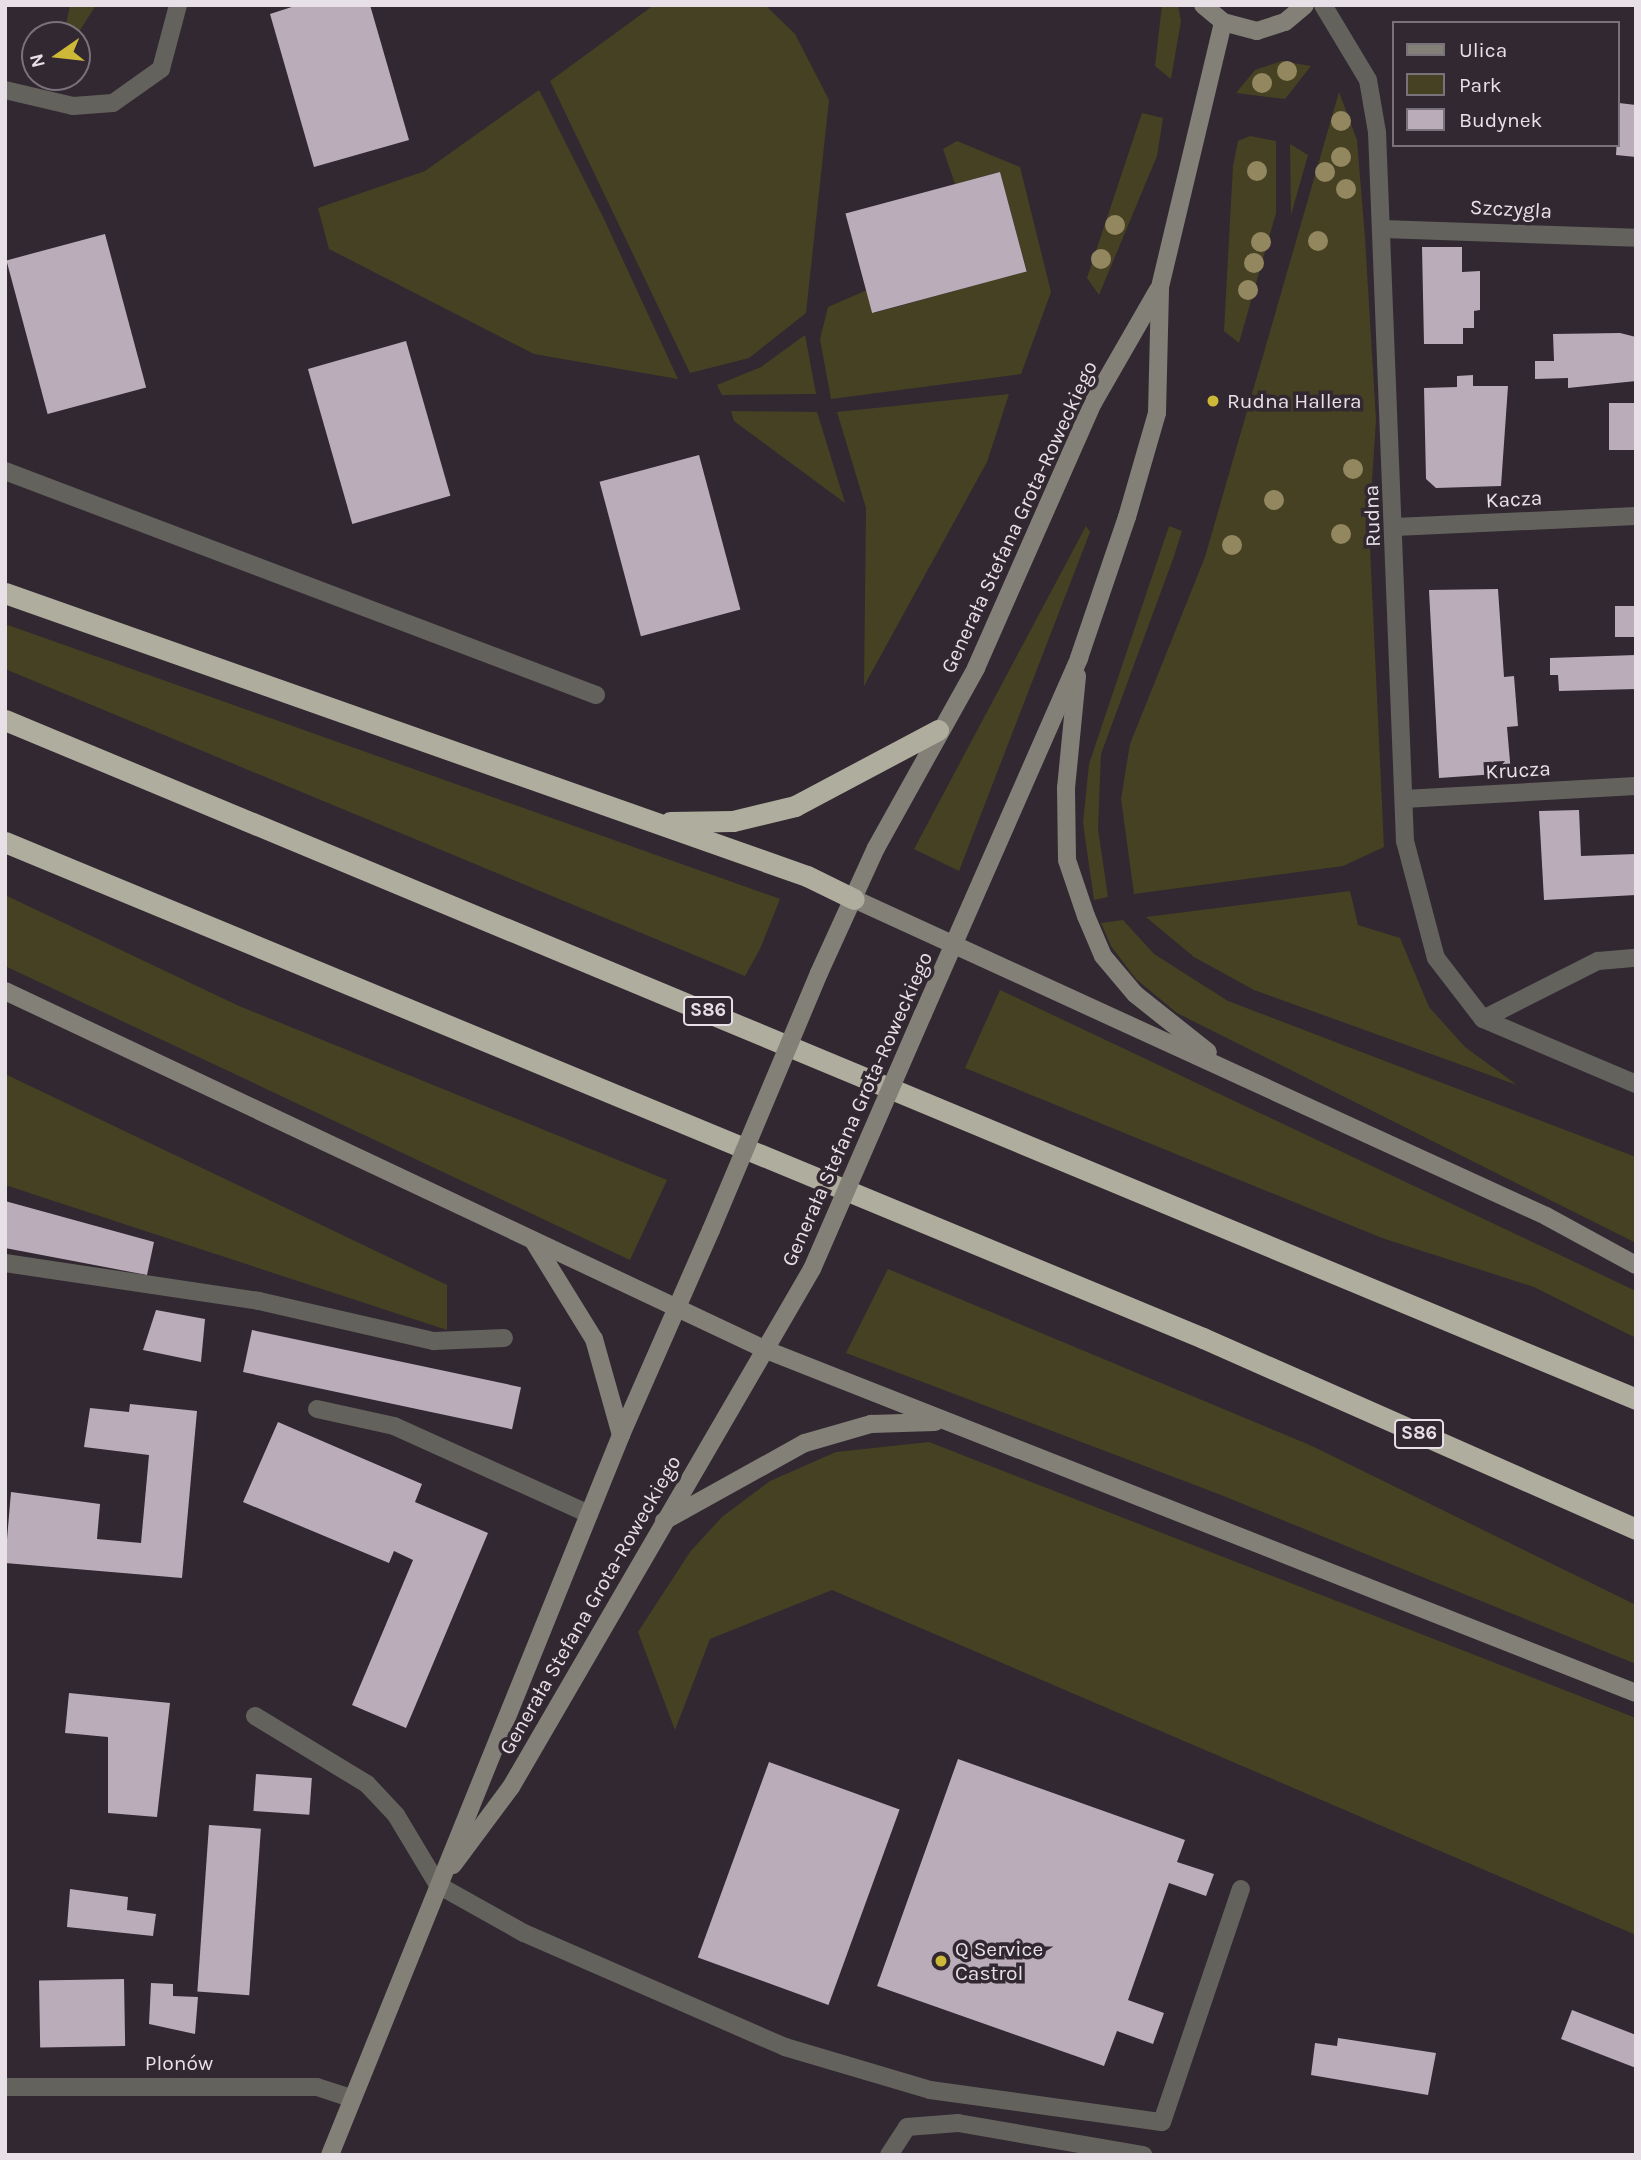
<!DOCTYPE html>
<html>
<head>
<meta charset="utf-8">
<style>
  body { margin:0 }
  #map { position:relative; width:1641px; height:2160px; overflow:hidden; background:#312831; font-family:Karla,sans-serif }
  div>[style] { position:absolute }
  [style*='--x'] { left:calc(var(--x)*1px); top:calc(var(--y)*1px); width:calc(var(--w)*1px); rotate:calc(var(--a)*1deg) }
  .green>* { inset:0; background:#464122 }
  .building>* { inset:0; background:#baadb9; transform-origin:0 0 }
  .lane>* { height:18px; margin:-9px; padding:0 9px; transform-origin:9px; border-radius:9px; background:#63625c }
  .street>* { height:18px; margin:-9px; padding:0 9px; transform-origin:9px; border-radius:9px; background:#63625c }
  .secondary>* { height:18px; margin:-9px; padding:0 9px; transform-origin:9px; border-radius:9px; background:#828077 }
  .highway>* { height:21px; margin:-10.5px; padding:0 10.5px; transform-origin:10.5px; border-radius:10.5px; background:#afad9e }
  .secondary-bridge>* { height:18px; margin:-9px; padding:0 9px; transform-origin:9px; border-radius:9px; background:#828077 }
  .trees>* { width:20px; height:20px; margin:-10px; border-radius:50%; background:#938760 }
  .dots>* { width:19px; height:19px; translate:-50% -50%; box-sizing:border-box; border:4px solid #312831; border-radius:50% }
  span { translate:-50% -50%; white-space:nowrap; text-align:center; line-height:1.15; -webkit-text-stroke:7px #312831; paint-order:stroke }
  .shield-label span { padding:2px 5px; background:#312831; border:2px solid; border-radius:5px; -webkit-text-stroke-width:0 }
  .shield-label { font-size:19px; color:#e7e1e7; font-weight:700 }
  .street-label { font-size:21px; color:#e7e1e7 }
  .poi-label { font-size:21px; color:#e7e1e7 }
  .left { translate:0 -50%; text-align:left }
  .frame { position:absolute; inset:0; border:7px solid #e7e1e7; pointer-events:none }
  .legend { position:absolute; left:1392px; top:21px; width:228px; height:126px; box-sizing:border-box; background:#312831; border:2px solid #7a727a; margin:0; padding:9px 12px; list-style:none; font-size:21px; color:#e7e1e7 }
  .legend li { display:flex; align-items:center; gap:14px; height:35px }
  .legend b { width:35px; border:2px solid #7a727a }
  .north { position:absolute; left:21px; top:21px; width:70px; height:70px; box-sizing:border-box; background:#312831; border:2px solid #7a727a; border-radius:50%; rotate:256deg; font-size:19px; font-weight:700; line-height:28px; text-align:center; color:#e7e1e7 }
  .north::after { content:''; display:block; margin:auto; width:24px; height:32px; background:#ceb837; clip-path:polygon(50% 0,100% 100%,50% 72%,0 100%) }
</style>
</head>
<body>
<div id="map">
  <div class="green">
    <i style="clip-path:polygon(70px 5px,96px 5px,77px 35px,65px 29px)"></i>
    <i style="clip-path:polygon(654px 5px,765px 5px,795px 34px,829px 100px,806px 313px,749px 358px,690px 373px,550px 81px)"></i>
    <i style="clip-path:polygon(1162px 5px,1178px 5px,1181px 21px,1171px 79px,1155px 66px)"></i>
    <i style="clip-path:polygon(1282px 61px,1311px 66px,1285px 99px,1236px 93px,1255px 70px)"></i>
    <i style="clip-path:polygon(539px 90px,604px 219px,678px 379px,534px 354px,329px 249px,318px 208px,425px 171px)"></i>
    <i style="clip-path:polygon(1339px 92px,1357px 140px,1365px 238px,1376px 420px,1369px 526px,1384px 847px,1343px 866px,1134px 894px,1121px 799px,1130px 744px,1205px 557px)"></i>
    <i style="clip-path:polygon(1142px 113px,1163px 118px,1157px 156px,1099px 295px,1087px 278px)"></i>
    <i style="clip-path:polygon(1250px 136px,1276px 141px,1276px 213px,1239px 343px,1224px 331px,1233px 166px,1238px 141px)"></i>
    <i style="clip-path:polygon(957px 141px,1020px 167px,1051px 292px,1021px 374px,831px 399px,820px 339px,828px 307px,867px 290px,874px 313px,1027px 271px,1000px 172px,955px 184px,943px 149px)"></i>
    <i style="clip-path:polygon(1290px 144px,1308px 155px,1291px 215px)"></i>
    <i style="clip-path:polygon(805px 335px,816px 394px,722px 395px,717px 385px,761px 367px)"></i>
    <i style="clip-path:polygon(1009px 394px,987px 462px,864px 686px,866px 508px,837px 412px)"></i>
    <i style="clip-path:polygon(731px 411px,817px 412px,845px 503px,734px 421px)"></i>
    <i style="clip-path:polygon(1086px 526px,1090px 532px,959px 871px,914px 849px)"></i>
    <i style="clip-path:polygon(1169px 526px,1182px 531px,1173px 559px,1101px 754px,1098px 829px,1108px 897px,1094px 900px,1083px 823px,1089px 764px)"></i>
    <i style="clip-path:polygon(5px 624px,780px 899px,760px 949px,745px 976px,5px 669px)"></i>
    <i style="clip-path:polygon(1350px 891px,1358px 925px,1400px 938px,1429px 1007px,1465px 1047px,1517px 1085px,1254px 990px,1194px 957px,1146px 917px)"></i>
    <i style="clip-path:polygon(5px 895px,239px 1006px,667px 1180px,630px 1260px,5px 966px)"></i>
    <i style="clip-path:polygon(1123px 920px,1154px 954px,1228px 1001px,1636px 1157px,1636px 1243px,1177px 1013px,1136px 979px,1111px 946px,1101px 923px)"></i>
    <i style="clip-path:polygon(1000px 990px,1636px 1291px,1636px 1338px,1534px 1287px,1382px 1238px,965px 1068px)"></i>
    <i style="clip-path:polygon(5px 1074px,447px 1285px,447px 1330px,5px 1185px)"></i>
    <i style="clip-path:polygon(888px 1269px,1312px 1446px,1636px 1605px,1636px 1664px,1216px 1493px,846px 1353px)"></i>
    <i style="clip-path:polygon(929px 1442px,1636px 1718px,1636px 1935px,832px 1590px,710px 1639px,675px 1730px,638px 1632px,690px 1552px,722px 1517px,770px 1481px,836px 1452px)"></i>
  </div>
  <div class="building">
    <i style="clip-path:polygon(298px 5px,370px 5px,409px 140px,314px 167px,270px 14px)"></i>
    <i style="clip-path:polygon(1619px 103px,1636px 105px,1636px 157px,1616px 155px)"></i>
    <i style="left:1000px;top:172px;width:103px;height:160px;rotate:75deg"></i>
    <i style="left:105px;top:234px;width:159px;height:102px;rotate:75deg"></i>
    <i style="clip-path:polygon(1422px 247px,1462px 247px,1462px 272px,1480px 271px,1480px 310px,1474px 311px,1474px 328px,1463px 328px,1463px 344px,1424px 344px)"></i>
    <i style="clip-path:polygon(1620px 333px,1636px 337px,1636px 381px,1568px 388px,1568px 378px,1535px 379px,1535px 361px,1554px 361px,1553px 334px)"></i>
    <i style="left:406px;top:341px;width:161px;height:102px;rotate:74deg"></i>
    <i style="clip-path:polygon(1473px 375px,1473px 386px,1508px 386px,1501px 486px,1436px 488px,1426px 479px,1424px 388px,1457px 387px,1457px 376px)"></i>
    <i style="left:1636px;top:403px;width:47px;height:27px;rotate:90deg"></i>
    <i style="left:699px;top:455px;width:160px;height:103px;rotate:75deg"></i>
    <i style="clip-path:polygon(1498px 589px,1504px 677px,1514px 676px,1518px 726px,1507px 727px,1511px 773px,1439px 778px,1429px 590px)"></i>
    <i style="left:1615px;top:606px;width:21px;height:31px"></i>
    <i style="clip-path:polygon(1636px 655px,1636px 689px,1559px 691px,1558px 675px,1550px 675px,1550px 658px)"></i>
    <i style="clip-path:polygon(1579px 810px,1581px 856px,1636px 854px,1636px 895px,1544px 900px,1539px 811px)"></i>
    <i style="clip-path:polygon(5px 1201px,154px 1242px,147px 1275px,5px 1248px)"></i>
    <i style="clip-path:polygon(156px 1310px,205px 1319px,201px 1362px,143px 1350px)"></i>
    <i style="left:252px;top:1330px;width:275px;height:43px;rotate:12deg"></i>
    <i style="clip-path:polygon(130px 1404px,197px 1411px,182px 1578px,5px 1563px,11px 1492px,100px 1504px,97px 1539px,141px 1543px,149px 1455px,84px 1447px,90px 1408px,129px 1412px)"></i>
    <i style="clip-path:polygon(278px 1422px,422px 1484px,415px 1502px,488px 1533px,406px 1728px,352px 1705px,413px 1560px,394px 1551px,389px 1563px,243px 1502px)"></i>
    <i style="clip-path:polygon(69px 1693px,170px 1703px,157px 1817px,108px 1813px,108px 1737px,65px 1733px)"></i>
    <i style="clip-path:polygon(958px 1759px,1185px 1840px,1177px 1862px,1214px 1874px,1206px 1896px,1169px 1883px,1128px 2000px,1164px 2013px,1153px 2044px,1117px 2031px,1104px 2066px,877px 1986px)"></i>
    <i style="left:769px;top:1762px;width:139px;height:208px;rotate:20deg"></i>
    <i style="left:256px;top:1774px;width:56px;height:37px;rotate:4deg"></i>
    <i style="left:209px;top:1825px;width:52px;height:167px;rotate:4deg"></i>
    <i style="clip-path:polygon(70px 1889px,128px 1897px,127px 1910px,156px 1914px,153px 1936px,67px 1927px)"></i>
    <i style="left:124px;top:1979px;width:67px;height:85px;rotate:89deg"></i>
    <i style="clip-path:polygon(151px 1983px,173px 1984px,173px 1996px,198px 1997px,195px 2034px,149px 2024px)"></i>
    <i style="clip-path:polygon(1572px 2010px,1636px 2035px,1636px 2068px,1561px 2039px)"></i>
    <i style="clip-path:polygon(1338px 2038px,1436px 2053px,1428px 2095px,1311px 2075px,1315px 2043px,1337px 2046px)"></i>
  </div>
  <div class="lane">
    <i style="--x:5;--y:90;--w:70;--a:13.2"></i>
    <i style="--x:73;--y:106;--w:40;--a:-4.3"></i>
    <i style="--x:113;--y:103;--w:59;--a:-35.3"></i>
    <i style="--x:161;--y:69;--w:66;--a:-75.1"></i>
    <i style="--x:5;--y:471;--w:632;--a:20.76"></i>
    <i style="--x:1483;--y:1019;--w:129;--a:-26.8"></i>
    <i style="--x:1598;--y:961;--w:38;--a:-5"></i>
    <i style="--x:1483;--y:1019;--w:166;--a:23"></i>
    <i style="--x:5;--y:1263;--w:257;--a:8.5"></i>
    <i style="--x:259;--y:1301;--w:180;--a:12.9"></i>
    <i style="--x:434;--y:1341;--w:70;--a:-2.5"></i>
    <i style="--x:317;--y:1409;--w:79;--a:12.4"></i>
    <i style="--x:394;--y:1426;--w:214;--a:24.3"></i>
    <i style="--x:255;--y:1716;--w:131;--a:31.3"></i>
    <i style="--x:367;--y:1784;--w:42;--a:46.9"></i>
    <i style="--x:396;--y:1815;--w:82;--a:59"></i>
    <i style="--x:438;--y:1885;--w:98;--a:29.2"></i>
    <i style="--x:524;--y:1933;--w:285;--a:23.6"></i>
    <i style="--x:785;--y:2047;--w:151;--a:16.5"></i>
    <i style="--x:930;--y:2090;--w:234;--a:7.9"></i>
    <i style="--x:1162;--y:2122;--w:246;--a:-71.3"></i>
    <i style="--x:889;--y:2155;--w:33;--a:-57"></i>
    <i style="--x:907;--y:2127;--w:51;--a:-4.5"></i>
    <i style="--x:958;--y:2123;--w:188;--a:9.8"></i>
  </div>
  <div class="street">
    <i style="--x:1323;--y:5;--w:87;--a:59"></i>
    <i style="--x:1368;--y:80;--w:53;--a:80.2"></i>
    <i style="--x:1377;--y:132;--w:710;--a:87.74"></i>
    <i style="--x:1405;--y:841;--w:121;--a:75.2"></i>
    <i style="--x:1436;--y:958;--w:77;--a:52.4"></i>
    <i style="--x:1383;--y:229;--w:253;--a:2"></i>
    <i style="--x:1395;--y:527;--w:241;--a:-2.6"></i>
    <i style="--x:1404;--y:799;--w:232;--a:-3.2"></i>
    <i style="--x:5;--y:2087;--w:312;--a:0"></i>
    <i style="--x:317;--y:2087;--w:36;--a:18"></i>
  </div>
  <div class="secondary">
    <i style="--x:1203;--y:5;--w:26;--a:40"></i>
    <i style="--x:1223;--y:22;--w:35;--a:15"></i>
    <i style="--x:1257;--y:31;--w:29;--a:-18"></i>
    <i style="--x:1285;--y:22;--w:26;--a:-40"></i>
    <i style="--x:1077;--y:676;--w:113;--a:95.6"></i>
    <i style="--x:1066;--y:788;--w:72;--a:89.2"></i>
    <i style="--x:1067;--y:860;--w:59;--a:71.3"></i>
    <i style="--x:1086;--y:916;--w:43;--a:67"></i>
    <i style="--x:1103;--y:956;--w:50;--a:49.9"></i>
    <i style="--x:1135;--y:994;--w:93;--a:38.5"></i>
    <i style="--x:854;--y:899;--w:761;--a:24.61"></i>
    <i style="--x:1546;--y:1216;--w:102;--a:28.6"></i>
    <i style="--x:819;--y:973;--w:137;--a:-65.5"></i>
    <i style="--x:876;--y:848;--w:206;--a:-60.9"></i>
    <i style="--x:976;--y:668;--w:290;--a:-66.2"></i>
    <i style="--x:1093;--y:403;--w:130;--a:-60.1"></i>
    <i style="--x:5;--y:991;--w:839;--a:25.25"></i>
    <i style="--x:764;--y:1349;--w:937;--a:21.53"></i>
    <i style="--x:923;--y:1014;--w:389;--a:-66.3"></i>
    <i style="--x:1079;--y:658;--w:149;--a:-71.2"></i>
    <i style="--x:1127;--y:517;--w:108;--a:-73.9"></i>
    <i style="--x:1157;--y:413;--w:126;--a:-88.6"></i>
    <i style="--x:1160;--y:287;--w:272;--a:-76.6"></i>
    <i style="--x:534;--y:1242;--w:114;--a:58.3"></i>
    <i style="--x:594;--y:1339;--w:100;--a:74.3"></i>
    <i style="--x:664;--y:1521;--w:161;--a:-29"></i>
    <i style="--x:805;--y:1443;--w:69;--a:-16.1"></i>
    <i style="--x:871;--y:1424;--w:64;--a:-1.8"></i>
    <i style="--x:453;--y:1865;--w:97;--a:-53.4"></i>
    <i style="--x:511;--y:1787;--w:599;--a:-59.84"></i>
    <i style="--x:330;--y:2155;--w:777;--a:-67.99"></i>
    <i style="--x:621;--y:1435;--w:224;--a:-66.3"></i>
  </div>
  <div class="highway">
    <i style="--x:5;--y:593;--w:850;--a:19.44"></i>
    <i style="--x:807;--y:876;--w:52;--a:26.1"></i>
    <i style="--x:5;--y:720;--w:1767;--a:22.6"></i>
    <i style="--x:670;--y:822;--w:63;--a:-0.9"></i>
    <i style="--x:733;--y:821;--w:64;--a:-13.6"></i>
    <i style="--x:795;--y:806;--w:162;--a:-28"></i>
    <i style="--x:5;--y:842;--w:1297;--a:22.49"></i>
    <i style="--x:1203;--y:1338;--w:473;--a:23.8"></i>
  </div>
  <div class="secondary-bridge">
    <i style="--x:711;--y:1230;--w:279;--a:-67.2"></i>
    <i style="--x:812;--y:1269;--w:278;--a:-66.5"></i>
  </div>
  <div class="trees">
    <i style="left:1287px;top:71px"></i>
    <i style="left:1262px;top:83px"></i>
    <i style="left:1341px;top:121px"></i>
    <i style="left:1341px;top:157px"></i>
    <i style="left:1257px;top:171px"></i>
    <i style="left:1325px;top:172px"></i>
    <i style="left:1346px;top:189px"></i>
    <i style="left:1115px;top:225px"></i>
    <i style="left:1318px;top:241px"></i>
    <i style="left:1261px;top:242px"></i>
    <i style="left:1101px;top:259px"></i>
    <i style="left:1254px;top:263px"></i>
    <i style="left:1248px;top:290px"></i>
    <i style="left:1353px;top:469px"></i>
    <i style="left:1274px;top:500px"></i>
    <i style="left:1341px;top:534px"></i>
    <i style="left:1232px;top:545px"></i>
  </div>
  <div class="dots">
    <i style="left:1213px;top:401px;background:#ceb837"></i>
    <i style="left:941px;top:1961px;background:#ceb837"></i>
  </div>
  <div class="shield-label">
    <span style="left:708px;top:1011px">S86</span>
    <span style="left:1419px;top:1434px">S86</span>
  </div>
  <div class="street-label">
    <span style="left:1511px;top:209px;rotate:3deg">Szczygla</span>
    <span style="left:1514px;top:499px;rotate:-3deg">Kacza</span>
    <span style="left:1372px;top:516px;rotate:-92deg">Rudna</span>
    <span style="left:1019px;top:517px;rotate:-65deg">Generała Stefana Grota-Roweckiego</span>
    <span style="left:1518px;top:770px;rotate:-3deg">Krucza</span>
    <span style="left:857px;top:1109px;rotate:-66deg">Generała Stefana Grota-Roweckiego</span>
    <span style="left:590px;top:1605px;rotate:-60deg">Generała Stefana Grota-Roweckiego</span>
    <span style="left:179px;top:2063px">Plonów</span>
  </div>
  <div class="poi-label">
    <span class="left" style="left:1227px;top:401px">Rudna Hallera</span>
    <span class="left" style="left:955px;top:1961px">Q Service<br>Castrol</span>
  </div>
  <div class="frame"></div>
  <ul class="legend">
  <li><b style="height:9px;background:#828077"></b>Ulica</li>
  <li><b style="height:19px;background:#464122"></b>Park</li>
  <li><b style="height:19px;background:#baadb9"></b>Budynek</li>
  </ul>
  <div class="north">N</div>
</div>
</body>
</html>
